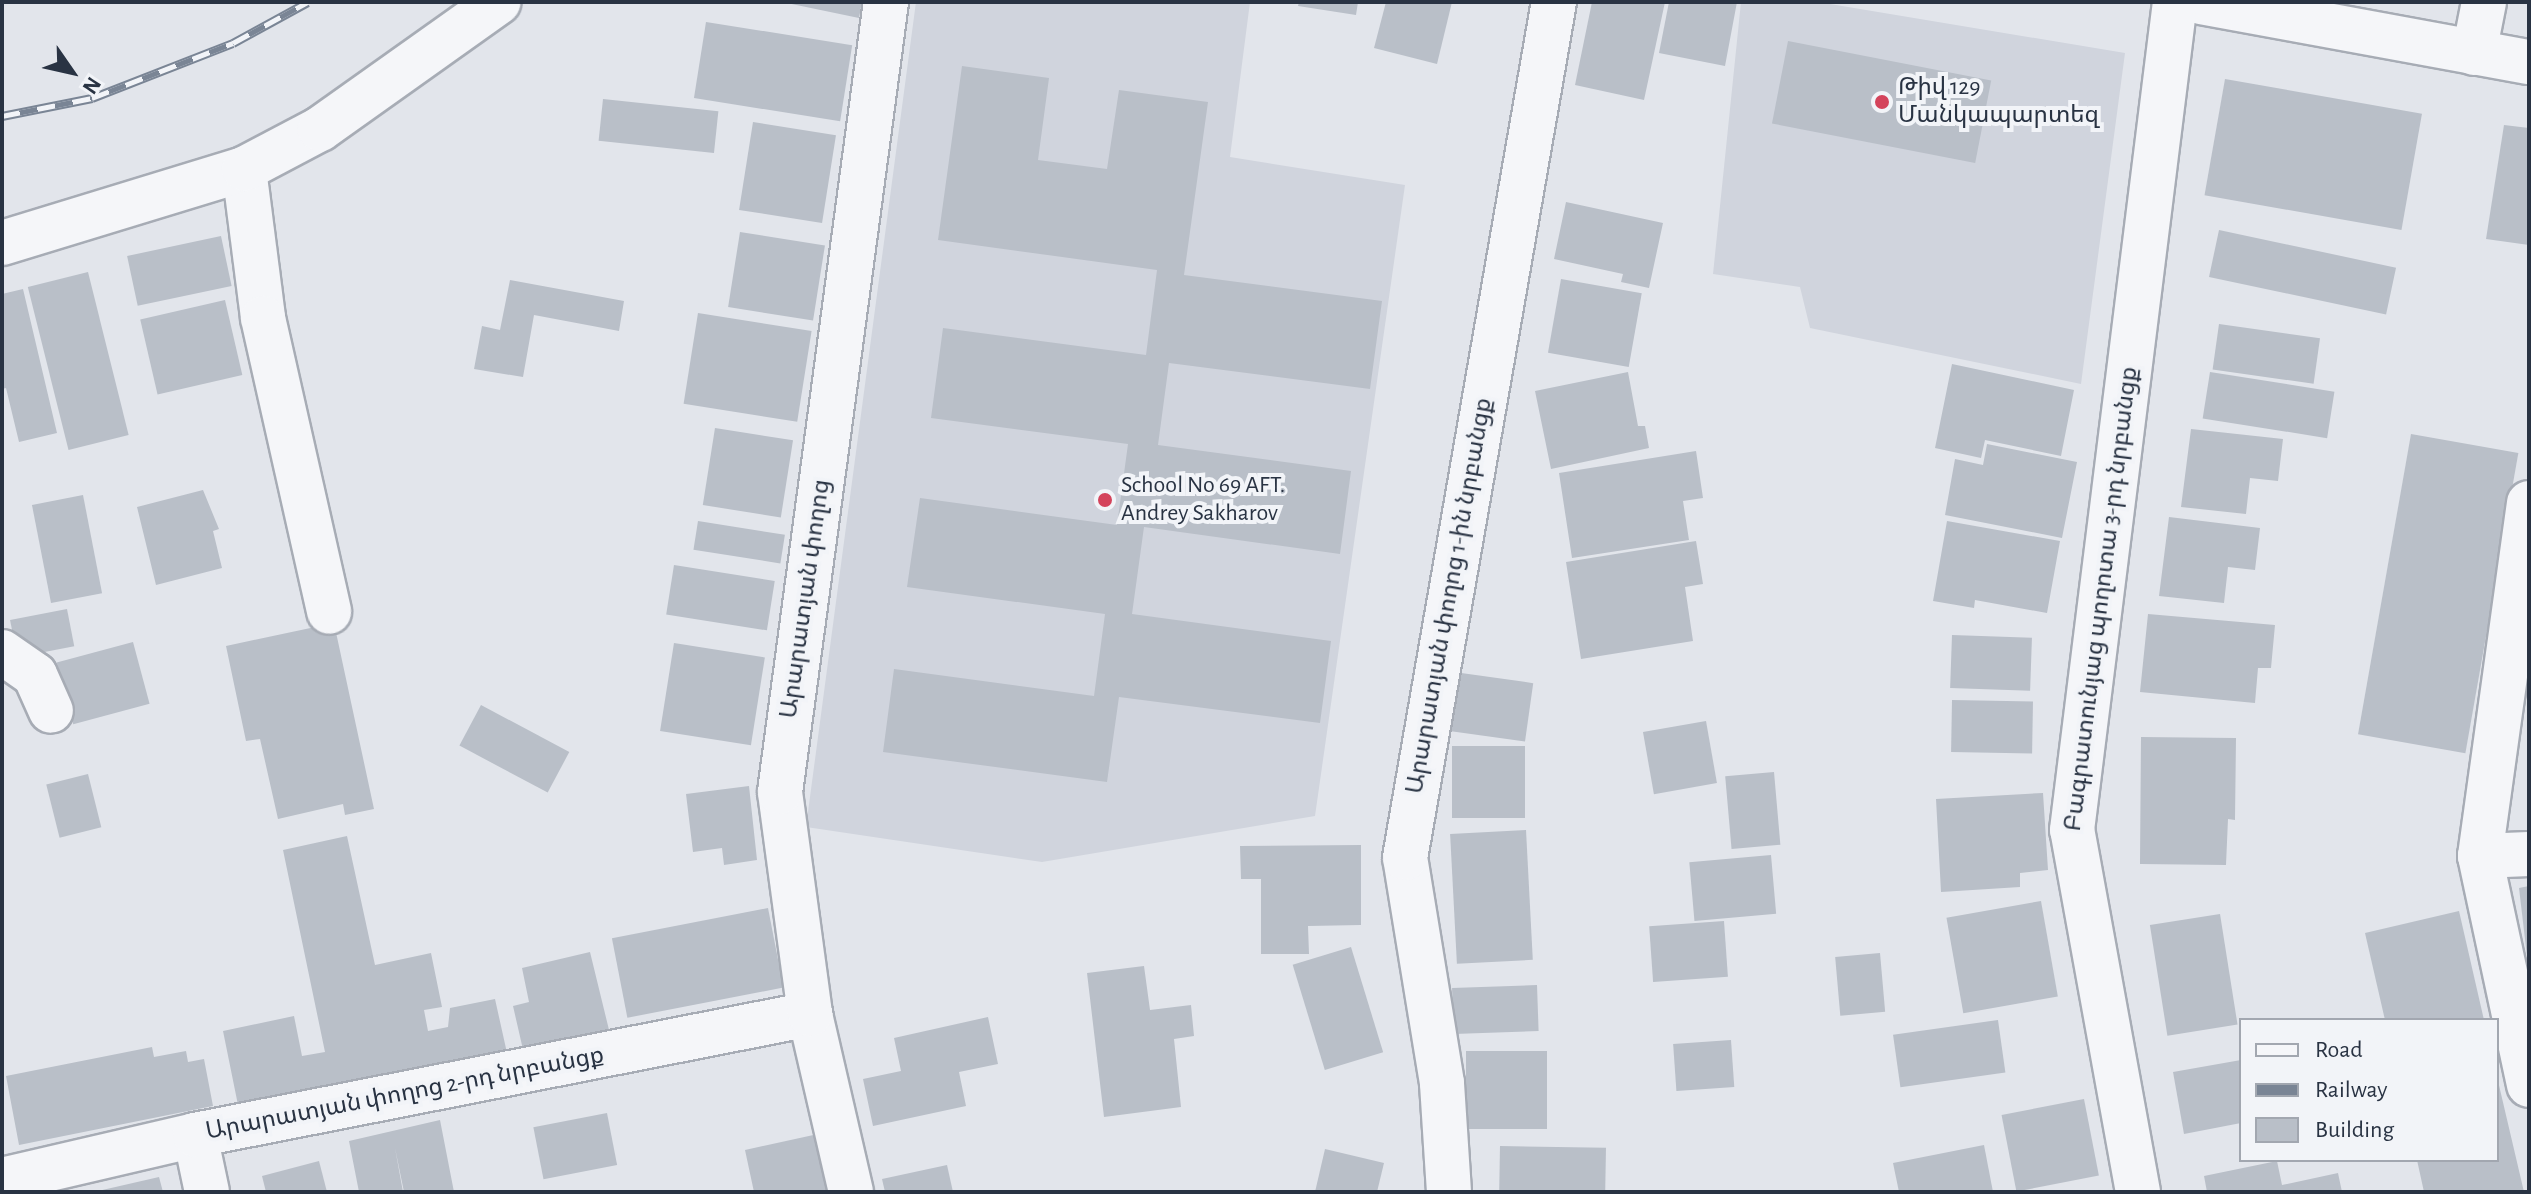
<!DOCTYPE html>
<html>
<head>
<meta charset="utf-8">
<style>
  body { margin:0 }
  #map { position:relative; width:2531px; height:1194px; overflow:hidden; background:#e2e5eb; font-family:"Alegreya Sans","Noto Sans Armenian",sans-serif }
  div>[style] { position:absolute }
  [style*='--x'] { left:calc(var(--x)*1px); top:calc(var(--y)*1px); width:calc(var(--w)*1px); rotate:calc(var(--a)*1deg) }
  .built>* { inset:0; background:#d0d4dd }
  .building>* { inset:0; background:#b9bfc8; transform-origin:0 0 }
  .roads { filter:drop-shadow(2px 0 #a7acb5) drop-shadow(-2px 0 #a7acb5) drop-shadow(0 2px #a7acb5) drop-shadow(0 -2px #a7acb5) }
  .minor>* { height:44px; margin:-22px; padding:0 22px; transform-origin:22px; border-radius:22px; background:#f5f6f9 }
  .rail>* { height:9px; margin-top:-4.5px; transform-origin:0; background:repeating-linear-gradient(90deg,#f2f4f8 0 18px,#7a8595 0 36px); box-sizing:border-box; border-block:2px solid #7a8595 }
  .dots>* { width:22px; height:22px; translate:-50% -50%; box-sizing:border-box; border:4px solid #f2f4f8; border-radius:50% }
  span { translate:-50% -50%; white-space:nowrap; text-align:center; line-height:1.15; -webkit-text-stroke:8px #f2f4f8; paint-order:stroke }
  .poi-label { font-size:24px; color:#293343 }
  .left { translate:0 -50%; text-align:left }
  .street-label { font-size:24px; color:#293343 }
  .frame { position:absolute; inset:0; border:4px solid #293343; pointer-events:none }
  .legend { position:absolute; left:2239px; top:1018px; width:260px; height:144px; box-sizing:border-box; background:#f2f4f8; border:2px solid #a2a7b0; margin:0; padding:10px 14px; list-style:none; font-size:24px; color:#293343 }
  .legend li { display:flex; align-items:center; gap:16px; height:40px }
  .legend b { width:40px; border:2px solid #a2a7b0 }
  .north { position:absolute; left:32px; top:32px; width:80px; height:80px; -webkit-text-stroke:6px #f2f4f8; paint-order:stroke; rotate:124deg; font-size:22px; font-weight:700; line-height:32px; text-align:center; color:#293343 }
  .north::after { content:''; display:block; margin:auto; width:28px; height:36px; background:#293343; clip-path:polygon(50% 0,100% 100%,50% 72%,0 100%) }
</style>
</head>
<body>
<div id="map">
  <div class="built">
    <i style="clip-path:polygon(916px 2px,1250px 2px,1230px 157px,1405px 185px,1315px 816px,1042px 862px,806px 827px)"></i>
    <i style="clip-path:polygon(1741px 2px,1818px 2px,2125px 53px,2081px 384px,1810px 328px,1800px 287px,1713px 274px)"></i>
  </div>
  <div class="building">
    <i style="clip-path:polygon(782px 2px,862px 2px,859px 18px)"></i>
    <i style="clip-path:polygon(1299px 2px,1358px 2px,1356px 15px,1298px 6px)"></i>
    <i style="clip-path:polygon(1386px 2px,1452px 2px,1437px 64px,1374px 48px)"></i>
    <i style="clip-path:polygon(1592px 2px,1665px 2px,1644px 100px,1575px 85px)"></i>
    <i style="clip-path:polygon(1669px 2px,1737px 2px,1725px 66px,1659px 53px)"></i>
    <i style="left:706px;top:22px;width:148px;height:77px;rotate:9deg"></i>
    <i style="left:1788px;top:41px;width:207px;height:84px;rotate:11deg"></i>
    <i style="clip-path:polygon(962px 66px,1049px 78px,1038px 160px,1107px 169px,1119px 90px,1208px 102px,1184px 275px,1382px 301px,1370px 389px,1169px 363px,1158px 445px,1351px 471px,1340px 554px,1144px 527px,1132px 614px,1331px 641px,1320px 723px,1119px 697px,1107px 782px,883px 752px,894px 669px,1094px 696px,1105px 614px,907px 587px,920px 498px,1117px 525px,1128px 444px,931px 418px,943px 328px,1146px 355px,1157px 270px,938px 240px)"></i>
    <i style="left:2225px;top:79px;width:200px;height:118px;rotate:10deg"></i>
    <i style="left:603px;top:99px;width:116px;height:42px;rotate:6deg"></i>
    <i style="left:753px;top:122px;width:84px;height:89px;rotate:9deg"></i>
    <i style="clip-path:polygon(2504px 125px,2529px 128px,2529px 245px,2486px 239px)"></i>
    <i style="clip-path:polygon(1566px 202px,1663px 223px,1649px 288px,1621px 282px,1623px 274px,1554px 259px)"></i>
    <i style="left:2219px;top:230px;width:181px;height:48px;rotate:12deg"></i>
    <i style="left:740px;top:232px;width:86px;height:76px;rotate:9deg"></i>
    <i style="left:221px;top:236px;width:51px;height:96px;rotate:78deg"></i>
    <i style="left:88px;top:272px;width:168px;height:62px;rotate:76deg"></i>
    <i style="left:1561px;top:279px;width:82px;height:75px;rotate:10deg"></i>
    <i style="clip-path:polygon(510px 280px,624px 301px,619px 331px,534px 315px,523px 377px,474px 369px,482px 326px,500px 330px)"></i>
    <i style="clip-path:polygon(23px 289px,57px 433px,19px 442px,6px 388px,2px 389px,2px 294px)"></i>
    <i style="left:225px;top:300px;width:77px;height:87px;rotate:77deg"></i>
    <i style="left:698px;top:313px;width:115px;height:92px;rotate:9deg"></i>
    <i style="left:2219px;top:324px;width:102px;height:46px;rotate:8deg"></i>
    <i style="clip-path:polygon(1952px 364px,2074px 390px,2061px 456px,1985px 440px,1981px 458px,1935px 448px)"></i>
    <i style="clip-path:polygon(1628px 372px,1638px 426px,1645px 426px,1649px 448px,1551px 469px,1535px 391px)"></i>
    <i style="left:2210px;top:372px;width:126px;height:47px;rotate:9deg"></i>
    <i style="left:715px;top:428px;width:79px;height:78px;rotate:9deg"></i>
    <i style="clip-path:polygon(2191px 429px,2283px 439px,2278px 481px,2250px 478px,2246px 514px,2181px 507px)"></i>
    <i style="left:2411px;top:434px;width:109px;height:305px;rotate:10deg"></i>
    <i style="clip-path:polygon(1987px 444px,2077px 462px,2062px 538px,1945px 515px,1955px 459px,1983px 465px)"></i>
    <i style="clip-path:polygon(1696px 451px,1703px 498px,1683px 501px,1689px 540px,1572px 558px,1559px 473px)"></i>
    <i style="clip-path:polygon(203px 490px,219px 529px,213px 531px,222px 568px,156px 585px,137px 507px)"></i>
    <i style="left:83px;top:495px;width:100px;height:52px;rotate:79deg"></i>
    <i style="clip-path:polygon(2169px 517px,2260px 528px,2255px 570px,2228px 567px,2224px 603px,2159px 596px)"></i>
    <i style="left:698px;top:521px;width:88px;height:29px;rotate:9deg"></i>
    <i style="clip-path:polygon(1947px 521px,2060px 541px,2047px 613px,1975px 600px,1974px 608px,1933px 601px)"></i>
    <i style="clip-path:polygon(1696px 541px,1703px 584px,1685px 587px,1693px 641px,1581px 659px,1566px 562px)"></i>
    <i style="left:674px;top:565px;width:102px;height:50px;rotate:9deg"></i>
    <i style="left:67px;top:609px;width:38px;height:58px;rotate:79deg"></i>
    <i style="clip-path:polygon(2148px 614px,2275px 625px,2271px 668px,2258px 668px,2255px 703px,2140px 692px)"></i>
    <i style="clip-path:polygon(334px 623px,374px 809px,345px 815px,343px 804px,278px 819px,260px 739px,246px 741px,226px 646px)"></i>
    <i style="left:1952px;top:635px;width:80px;height:53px;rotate:2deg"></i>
    <i style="left:133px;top:642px;width:64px;height:79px;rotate:75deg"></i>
    <i style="left:674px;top:643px;width:92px;height:89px;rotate:9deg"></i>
    <i style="left:1454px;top:672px;width:80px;height:59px;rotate:8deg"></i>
    <i style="left:1952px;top:700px;width:81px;height:52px;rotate:1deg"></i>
    <i style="left:481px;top:705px;width:100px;height:46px;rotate:28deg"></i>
    <i style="left:1706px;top:721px;width:63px;height:64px;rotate:80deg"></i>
    <i style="clip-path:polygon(2141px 737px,2236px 738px,2235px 820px,2228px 819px,2226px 865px,2140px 864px)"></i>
    <i style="left:1525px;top:746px;width:72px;height:73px;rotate:90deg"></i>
    <i style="left:1774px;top:772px;width:73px;height:49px;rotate:85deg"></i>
    <i style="left:88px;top:774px;width:55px;height:43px;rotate:76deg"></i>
    <i style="clip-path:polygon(749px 786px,757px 860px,724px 865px,722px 848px,693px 852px,686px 794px)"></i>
    <i style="clip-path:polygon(2043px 793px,2048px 870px,2020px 873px,2020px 887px,1941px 892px,1936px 799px)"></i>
    <i style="left:1526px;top:830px;width:130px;height:76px;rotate:87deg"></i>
    <i style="clip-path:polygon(347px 836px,375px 965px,431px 953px,442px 1007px,424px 1010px,428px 1031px,448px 1027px,450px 1008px,495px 999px,507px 1053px,239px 1110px,223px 1031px,294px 1016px,302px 1056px,325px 1052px,283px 850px)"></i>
    <i style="clip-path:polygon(1361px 845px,1361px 925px,1308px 926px,1309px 954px,1261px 954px,1261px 879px,1241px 879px,1240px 846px)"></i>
    <i style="left:1771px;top:855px;width:59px;height:82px;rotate:85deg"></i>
    <i style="clip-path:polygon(2529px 886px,2529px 956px,2527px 956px,2519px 888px)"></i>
    <i style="left:2041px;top:901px;width:97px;height:96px;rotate:80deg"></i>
    <i style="left:768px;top:908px;width:81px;height:159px;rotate:79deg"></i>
    <i style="clip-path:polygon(2459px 911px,2484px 1020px,2385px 1020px,2365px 933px)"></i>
    <i style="left:2220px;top:914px;width:112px;height:71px;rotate:81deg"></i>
    <i style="left:1724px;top:921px;width:56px;height:75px;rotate:86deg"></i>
    <i style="left:1351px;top:947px;width:110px;height:61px;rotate:73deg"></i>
    <i style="clip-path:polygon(590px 952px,610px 1034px,524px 1054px,513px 1006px,529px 1002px,522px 968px)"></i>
    <i style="left:1880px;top:953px;width:59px;height:45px;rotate:85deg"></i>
    <i style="clip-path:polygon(1144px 966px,1150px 1010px,1191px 1005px,1194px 1036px,1174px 1039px,1181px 1107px,1104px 1117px,1087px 973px)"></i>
    <i style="left:1537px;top:985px;width:46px;height:85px;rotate:88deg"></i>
    <i style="clip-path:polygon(988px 1017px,998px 1064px,959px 1072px,966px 1106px,873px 1126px,863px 1079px,901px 1071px,894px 1038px)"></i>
    <i style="left:1998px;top:1020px;width:53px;height:106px;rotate:82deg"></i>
    <i style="left:1731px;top:1040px;width:47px;height:58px;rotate:86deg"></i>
    <i style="clip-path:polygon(152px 1047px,154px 1057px,186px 1051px,188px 1062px,204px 1059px,213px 1106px,19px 1145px,6px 1076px)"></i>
    <i style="left:1547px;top:1051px;width:78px;height:81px;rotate:90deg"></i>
    <i style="clip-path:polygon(2241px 1060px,2241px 1123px,2184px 1134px,2173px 1072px)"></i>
    <i style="clip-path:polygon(2498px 1081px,2524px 1192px,2424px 1192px,2417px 1160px,2497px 1160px)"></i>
    <i style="left:2084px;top:1099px;width:78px;height:84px;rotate:79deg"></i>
    <i style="left:607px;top:1113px;width:53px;height:75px;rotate:79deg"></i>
    <i style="clip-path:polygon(440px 1120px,454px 1192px,404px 1192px,395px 1148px,403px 1192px,359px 1192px,349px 1141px)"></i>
    <i style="clip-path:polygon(818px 1134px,831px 1192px,754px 1192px,745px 1150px)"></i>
    <i style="clip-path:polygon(1984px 1145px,1993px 1192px,1899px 1192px,1893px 1163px)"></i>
    <i style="left:1500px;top:1146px;width:106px;height:46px;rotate:1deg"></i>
    <i style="clip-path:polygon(1325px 1149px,1384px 1163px,1377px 1192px,1315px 1192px)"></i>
    <i style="clip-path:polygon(319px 1161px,327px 1192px,266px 1192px,262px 1176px)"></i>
    <i style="clip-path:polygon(2277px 1161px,2282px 1185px,2338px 1173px,2342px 1192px,2207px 1192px,2204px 1176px)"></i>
    <i style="clip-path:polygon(947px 1165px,953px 1192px,885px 1192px,882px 1179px)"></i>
    <i style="clip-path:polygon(159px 1177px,163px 1192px,98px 1192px,98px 1191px)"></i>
  </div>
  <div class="roads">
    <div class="minor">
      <i style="--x:2201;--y:2;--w:333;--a:10.4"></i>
      <i style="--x:2474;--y:53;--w:52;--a:-78.9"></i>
      <i style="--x:244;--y:169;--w:150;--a:82.7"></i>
      <i style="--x:263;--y:318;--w:301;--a:77.3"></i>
      <i style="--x:2;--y:243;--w:253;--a:-17"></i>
      <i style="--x:244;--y:169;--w:86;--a:-27.8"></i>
      <i style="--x:320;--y:129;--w:219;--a:-35.4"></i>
      <i style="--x:2529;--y:503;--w:356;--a:97.9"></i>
      <i style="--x:2480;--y:856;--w:234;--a:77.9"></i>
      <i style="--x:2;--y:652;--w:40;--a:34.9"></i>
      <i style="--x:35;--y:675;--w:39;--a:66"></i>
      <i style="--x:2480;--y:856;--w:49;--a:-2.3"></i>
      <i style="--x:195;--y:1135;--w:58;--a:78.1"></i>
      <i style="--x:2;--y:1180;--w:198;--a:-13.1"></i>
      <i style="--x:195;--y:1135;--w:627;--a:-11.13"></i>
      <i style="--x:851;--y:1192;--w:183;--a:-103"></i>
      <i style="--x:810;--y:1014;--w:224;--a:-97.7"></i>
      <i style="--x:780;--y:792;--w:797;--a:-82.36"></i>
      <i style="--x:1449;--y:1192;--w:109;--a:-93.7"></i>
      <i style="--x:1442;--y:1083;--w:228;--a:-99.3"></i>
      <i style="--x:1405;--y:858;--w:869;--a:-80.13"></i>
      <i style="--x:2138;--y:1192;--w:368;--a:-100.3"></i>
      <i style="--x:2072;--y:830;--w:834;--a:-82.91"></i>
    </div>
  </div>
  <div class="rail">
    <i style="--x:2;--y:116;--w:92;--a:-11.3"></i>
    <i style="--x:92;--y:98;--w:151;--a:-21.3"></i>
    <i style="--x:233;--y:43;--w:85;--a:-28.7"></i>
  </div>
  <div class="dots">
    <i style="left:1882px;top:102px;background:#d4435b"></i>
    <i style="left:1105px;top:500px;background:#d4435b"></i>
  </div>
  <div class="poi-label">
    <span class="left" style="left:1898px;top:102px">Թիվ 129<br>Մանկապարտեզ</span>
    <span class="left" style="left:1121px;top:500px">School No 69 AFT.<br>Andrey Sakharov</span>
  </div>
  <div class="street-label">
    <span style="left:1450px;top:596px;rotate:-80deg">Արարատյան փողոց 1-ին նրբանցք</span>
    <span style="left:806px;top:599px;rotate:-82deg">Արարատյան փողոց</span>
    <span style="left:2102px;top:599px;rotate:-83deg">Բագրատունյաց պողոտա 3-րդ նրբանցք</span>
    <span style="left:405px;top:1094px;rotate:-11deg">Արարատյան փողոց 2-րդ նրբանցք</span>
  </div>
  <div class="frame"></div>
  <ul class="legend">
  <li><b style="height:10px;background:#f5f6f9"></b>Road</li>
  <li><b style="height:10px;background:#7a8595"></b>Railway</li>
  <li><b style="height:22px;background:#b9bfc8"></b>Building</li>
  </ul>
  <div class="north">N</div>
</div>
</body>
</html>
